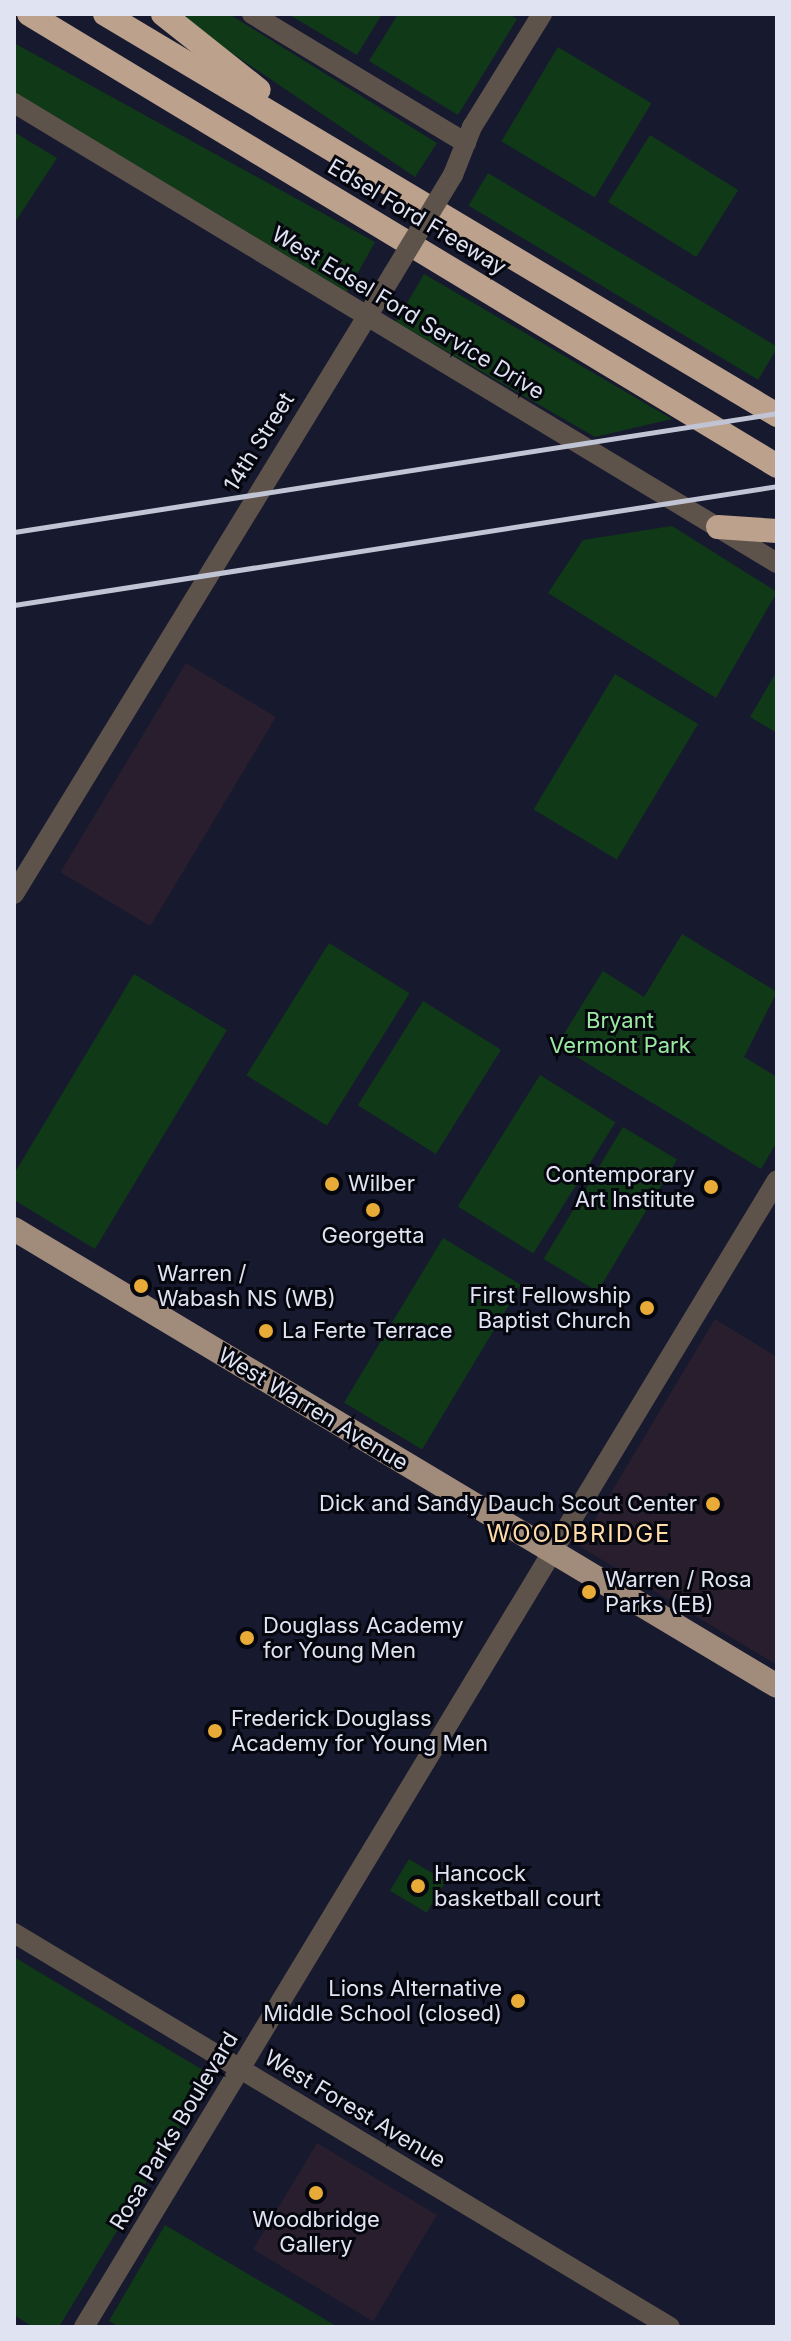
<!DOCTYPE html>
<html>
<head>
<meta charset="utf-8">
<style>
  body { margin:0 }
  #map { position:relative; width:791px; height:2341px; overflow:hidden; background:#17192f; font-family:Inter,sans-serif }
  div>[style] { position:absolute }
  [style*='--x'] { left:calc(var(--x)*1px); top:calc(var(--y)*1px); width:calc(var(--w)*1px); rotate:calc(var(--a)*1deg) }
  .commercial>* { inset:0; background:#281e2d; transform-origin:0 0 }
  .green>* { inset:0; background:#103917; transform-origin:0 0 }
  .minor>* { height:20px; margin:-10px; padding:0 10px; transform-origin:10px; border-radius:10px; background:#5e534b }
  .major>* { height:24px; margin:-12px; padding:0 12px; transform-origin:12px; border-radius:12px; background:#a18b7a }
  .highway>* { height:24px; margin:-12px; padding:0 12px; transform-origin:12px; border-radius:12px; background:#bca18c }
  .rail>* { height:5px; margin:-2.5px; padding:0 2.5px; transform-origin:2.5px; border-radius:2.5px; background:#c1c4d4 }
  .minor-bridge>* { height:20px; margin:-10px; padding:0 10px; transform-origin:10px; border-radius:10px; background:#5e534b }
  .dots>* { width:22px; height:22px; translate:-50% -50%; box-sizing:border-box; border:4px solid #05060e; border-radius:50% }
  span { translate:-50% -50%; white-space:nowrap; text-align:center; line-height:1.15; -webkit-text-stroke:6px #05060e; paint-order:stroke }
  .street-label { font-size:22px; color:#e0e3f2 }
  .park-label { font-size:22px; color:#9aeba2 }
  .poi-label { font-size:22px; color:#e0e3f2 }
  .right { translate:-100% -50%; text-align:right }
  .left { translate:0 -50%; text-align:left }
  .neighbourhood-label { font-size:24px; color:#ffdca6; letter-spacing:2px }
  .frame { position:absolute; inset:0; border:16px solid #e0e3f2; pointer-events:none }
</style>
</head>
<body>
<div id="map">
  <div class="commercial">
    <i style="left:186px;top:663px;width:105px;height:244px;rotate:31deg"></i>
    <i style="clip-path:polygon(715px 1319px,777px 1357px,777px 1665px,579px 1546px)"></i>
    <i style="left:317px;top:2143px;width:140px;height:124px;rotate:31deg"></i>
  </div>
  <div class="green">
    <i style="clip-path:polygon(174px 14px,229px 14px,437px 143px,415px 177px)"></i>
    <i style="clip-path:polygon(288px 14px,382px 14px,357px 55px)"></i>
    <i style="clip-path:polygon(398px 14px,509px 14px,517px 19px,458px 115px,369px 61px)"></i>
    <i style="clip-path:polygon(14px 43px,375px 242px,347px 292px,14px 92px)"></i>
    <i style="left:558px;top:47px;width:109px;height:110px;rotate:31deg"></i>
    <i style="clip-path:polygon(14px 132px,57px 158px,14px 224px)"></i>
    <i style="left:650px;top:135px;width:104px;height:79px;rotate:32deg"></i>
    <i style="left:488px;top:173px;width:338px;height:38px;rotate:31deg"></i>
    <i style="clip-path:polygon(424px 274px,672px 419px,595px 437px,396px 322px)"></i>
    <i style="clip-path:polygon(672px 526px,777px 592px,716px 698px,548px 593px,583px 540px)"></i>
    <i style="clip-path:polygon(777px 671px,777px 733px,750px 717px)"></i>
    <i style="left:615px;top:674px;width:97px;height:158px;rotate:31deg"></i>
    <i style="clip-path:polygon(682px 934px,777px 992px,744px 1057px,777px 1077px,777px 1142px,761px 1169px,557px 1045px,603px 971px,644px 997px)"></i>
    <i style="left:329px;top:943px;width:95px;height:156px;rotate:32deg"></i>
    <i style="clip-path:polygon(134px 974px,227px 1030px,95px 1249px,14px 1200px,14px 1174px)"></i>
    <i style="left:423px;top:1001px;width:92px;height:123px;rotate:32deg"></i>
    <i style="left:540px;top:1075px;width:89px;height:155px;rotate:32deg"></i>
    <i style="left:623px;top:1127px;width:63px;height:154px;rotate:31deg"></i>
    <i style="left:443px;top:1238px;width:91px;height:192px;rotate:31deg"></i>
    <i style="left:409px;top:1859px;width:43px;height:37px;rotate:31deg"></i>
    <i style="clip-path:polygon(14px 1957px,211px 2075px,59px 2327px,33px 2327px,14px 2315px)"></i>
    <i style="clip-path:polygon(165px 2225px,338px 2327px,119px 2327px,109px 2321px)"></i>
  </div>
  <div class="minor">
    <i style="--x:252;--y:14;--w:250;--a:31.1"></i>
    <i style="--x:14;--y:103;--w:891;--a:31.09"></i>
    <i style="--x:453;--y:175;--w:52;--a:-68.4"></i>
    <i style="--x:472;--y:127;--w:133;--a:-58.2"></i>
    <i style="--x:14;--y:894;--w:727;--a:-58.56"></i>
    <i style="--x:14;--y:1933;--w:765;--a:30.99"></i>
    <i style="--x:84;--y:2327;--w:1340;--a:-58.86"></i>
  </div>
  <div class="major">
    <i style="--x:14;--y:1229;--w:889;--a:30.92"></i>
  </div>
  <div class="highway">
    <i style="--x:29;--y:14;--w:874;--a:31.14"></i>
    <i style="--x:105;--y:14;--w:783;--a:30.83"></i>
    <i style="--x:163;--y:14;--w:122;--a:38.4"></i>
    <i style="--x:718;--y:527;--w:59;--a:3.9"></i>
  </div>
  <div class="rail">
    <i style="--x:14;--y:532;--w:772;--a:-8.86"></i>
    <i style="--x:14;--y:605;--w:772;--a:-8.86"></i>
  </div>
  <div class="minor-bridge">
    <i style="--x:393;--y:274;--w:116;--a:-58.8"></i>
  </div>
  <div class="dots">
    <i style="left:332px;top:1184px;background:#e8ab37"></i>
    <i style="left:711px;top:1187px;background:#e8ab37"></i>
    <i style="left:373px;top:1210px;background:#e8ab37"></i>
    <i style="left:141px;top:1286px;background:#e8ab37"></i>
    <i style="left:647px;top:1308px;background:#e8ab37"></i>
    <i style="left:266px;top:1331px;background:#e8ab37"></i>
    <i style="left:713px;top:1504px;background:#e8ab37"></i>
    <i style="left:589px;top:1592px;background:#e8ab37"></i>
    <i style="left:247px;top:1638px;background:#e8ab37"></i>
    <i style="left:215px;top:1731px;background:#e8ab37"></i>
    <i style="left:418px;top:1886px;background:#e8ab37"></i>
    <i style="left:518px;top:2001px;background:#e8ab37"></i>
    <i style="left:316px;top:2193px;background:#e8ab37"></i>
  </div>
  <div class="street-label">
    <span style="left:417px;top:217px;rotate:31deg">Edsel Ford Freeway</span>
    <span style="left:408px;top:313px;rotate:31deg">West Edsel Ford Service Drive</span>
    <span style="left:259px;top:442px;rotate:-58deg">14th Street</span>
    <span style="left:313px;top:1409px;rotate:31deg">West Warren Avenue</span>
    <span style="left:355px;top:2109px;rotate:31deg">West Forest Avenue</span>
    <span style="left:174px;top:2131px;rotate:-59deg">Rosa Parks Boulevard</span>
  </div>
  <div class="park-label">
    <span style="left:620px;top:1033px">Bryant<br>Vermont Park</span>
  </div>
  <div class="poi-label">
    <span class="right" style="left:695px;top:1187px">Contemporary<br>Art Institute</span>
    <span class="left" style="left:348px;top:1184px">Wilber</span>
    <span style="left:373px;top:1236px">Georgetta</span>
    <span class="left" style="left:157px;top:1286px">Warren /<br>Wabash NS (WB)</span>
    <span class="right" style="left:631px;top:1308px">First Fellowship<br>Baptist Church</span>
    <span class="left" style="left:282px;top:1331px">La Ferte Terrace</span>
    <span class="right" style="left:697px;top:1504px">Dick and Sandy Dauch Scout Center</span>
    <span class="left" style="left:605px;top:1592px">Warren / Rosa<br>Parks (EB)</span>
    <span class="left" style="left:263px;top:1638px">Douglass Academy<br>for Young Men</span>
    <span class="left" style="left:231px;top:1731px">Frederick Douglass<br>Academy for Young Men</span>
    <span class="left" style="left:434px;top:1886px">Hancock<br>basketball court</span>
    <span class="right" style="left:502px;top:2001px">Lions Alternative<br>Middle School (closed)</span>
    <span style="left:316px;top:2232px">Woodbridge<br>Gallery</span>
  </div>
  <div class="neighbourhood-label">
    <span style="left:579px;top:1534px">WOODBRIDGE</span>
  </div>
  <div class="frame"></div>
</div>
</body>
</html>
